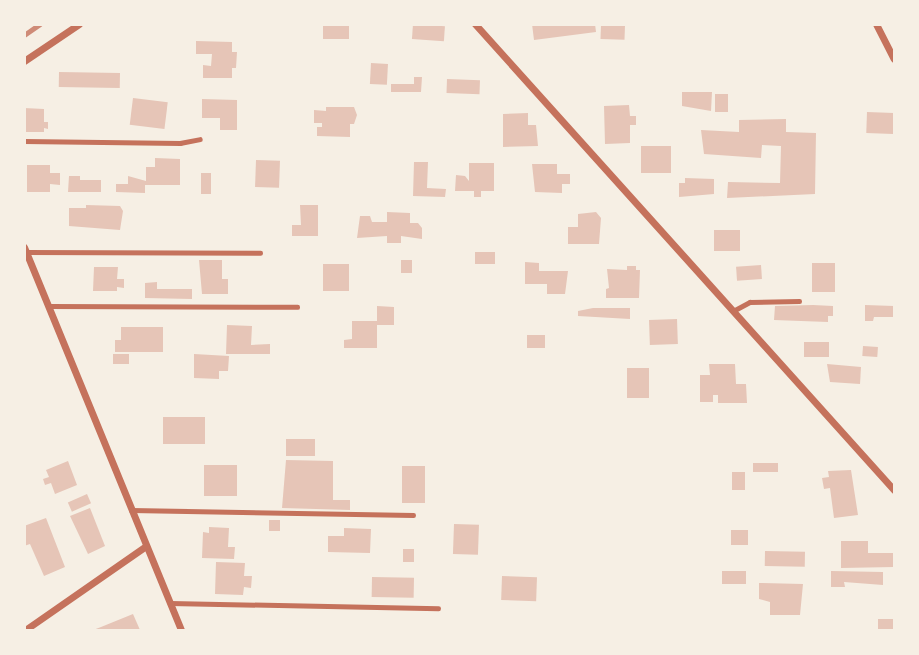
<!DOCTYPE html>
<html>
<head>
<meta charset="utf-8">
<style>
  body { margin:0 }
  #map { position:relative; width:919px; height:655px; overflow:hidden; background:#f6efe4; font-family:"Sofia Sans Condensed",sans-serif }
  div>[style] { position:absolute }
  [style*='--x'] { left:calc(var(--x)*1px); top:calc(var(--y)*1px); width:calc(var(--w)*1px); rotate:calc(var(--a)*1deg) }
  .building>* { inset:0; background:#e6c5b7; transform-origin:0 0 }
  .service>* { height:4.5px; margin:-2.25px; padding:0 2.25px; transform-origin:2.25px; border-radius:2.25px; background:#c5725c }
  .minor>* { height:7px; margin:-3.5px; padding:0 3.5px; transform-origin:3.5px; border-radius:3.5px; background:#c5725c }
  .rail>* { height:5px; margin:-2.5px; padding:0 2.5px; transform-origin:2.5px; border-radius:2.5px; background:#cf8b77 }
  span { translate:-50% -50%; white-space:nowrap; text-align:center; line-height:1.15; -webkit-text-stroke:5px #f6efe4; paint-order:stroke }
  .frame { position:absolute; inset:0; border:26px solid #f6efe4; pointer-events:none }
</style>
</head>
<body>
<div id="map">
  <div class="building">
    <i style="left:323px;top:24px;width:26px;height:15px"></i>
    <i style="left:413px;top:24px;width:32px;height:15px;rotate:4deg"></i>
    <i style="clip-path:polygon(532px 24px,595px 24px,596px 32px,534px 40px)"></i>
    <i style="left:601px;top:25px;width:24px;height:14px;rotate:2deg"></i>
    <i style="clip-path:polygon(196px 41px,232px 42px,232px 52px,237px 52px,236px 68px,232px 68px,232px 78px,203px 78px,203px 65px,211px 66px,212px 54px,196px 54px)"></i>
    <i style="left:371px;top:63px;width:17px;height:21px;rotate:3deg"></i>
    <i style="left:59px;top:72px;width:61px;height:15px;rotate:1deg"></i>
    <i style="clip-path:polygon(414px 77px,422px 77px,421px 92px,391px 92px,391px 84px,414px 84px)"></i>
    <i style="left:447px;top:79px;width:33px;height:14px;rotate:2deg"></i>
    <i style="clip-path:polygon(682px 92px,712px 92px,711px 111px,682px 106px)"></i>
    <i style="left:715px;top:94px;width:13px;height:18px"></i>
    <i style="left:133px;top:98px;width:35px;height:27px;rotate:7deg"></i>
    <i style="clip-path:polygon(202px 99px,237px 100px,237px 130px,220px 130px,220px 118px,202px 118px)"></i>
    <i style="clip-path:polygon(629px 105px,630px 116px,636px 116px,636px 125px,630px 125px,630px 143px,605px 144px,604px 106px)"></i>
    <i style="clip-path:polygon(326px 107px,354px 107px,357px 115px,354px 124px,350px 124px,350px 137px,317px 136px,317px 127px,322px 127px,322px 123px,314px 123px,314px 110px,326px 111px)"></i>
    <i style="clip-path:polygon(24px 108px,44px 109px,44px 122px,48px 122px,48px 129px,44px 128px,44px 132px,24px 132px)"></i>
    <i style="left:867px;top:112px;width:27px;height:21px;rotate:2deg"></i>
    <i style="clip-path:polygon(528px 113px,528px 125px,536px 125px,538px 146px,503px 147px,503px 114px)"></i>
    <i style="clip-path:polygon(786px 119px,786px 132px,816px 133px,815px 194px,727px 198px,728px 182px,780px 183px,781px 146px,762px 145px,761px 158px,704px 154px,701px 130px,739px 132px,739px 120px)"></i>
    <i style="left:641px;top:146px;width:30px;height:27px"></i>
    <i style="clip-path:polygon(155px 158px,180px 159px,180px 185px,145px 185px,145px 193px,116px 192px,116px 184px,128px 184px,128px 176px,146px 181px,146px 167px,155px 167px)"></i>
    <i style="left:256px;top:160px;width:24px;height:27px;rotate:2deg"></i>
    <i style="clip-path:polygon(414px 162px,428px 162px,427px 188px,446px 189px,445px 197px,413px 196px)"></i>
    <i style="clip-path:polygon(469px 163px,494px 163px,494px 191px,481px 191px,481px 197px,474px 197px,474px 191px,455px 191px,456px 175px,465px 176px,469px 181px)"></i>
    <i style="clip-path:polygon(532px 164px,557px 164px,557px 174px,570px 174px,570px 184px,562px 184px,562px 193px,535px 192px)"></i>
    <i style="clip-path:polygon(27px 165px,50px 165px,50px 173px,60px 173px,60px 185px,50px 184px,50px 192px,27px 192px)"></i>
    <i style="left:201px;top:173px;width:10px;height:21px"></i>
    <i style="clip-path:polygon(69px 176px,80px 176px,80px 180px,101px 180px,101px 192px,68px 192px)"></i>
    <i style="clip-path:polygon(685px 178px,714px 179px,714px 194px,679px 197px,679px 183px,685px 183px)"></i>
    <i style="clip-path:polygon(86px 205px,120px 206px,123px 211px,120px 230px,69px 226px,69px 208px,86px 208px)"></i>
    <i style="clip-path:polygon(300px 205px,318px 205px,318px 236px,292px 236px,292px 225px,301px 225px)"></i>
    <i style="clip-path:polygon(387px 212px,410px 213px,410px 223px,418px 223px,422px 228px,422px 239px,401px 236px,401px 243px,387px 243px,387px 236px,357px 238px,360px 216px,370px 216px,372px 222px,387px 222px)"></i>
    <i style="clip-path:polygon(596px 212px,601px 218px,599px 244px,568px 244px,568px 227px,578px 227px,578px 214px)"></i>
    <i style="left:714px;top:230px;width:26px;height:21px"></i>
    <i style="left:475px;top:252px;width:20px;height:12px"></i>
    <i style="clip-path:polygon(199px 260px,222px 260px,222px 279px,228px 279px,228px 294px,202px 294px)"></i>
    <i style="left:401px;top:260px;width:11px;height:13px"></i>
    <i style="clip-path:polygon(525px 262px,539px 263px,539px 271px,568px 271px,565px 294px,547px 294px,547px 284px,525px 284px)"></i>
    <i style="left:812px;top:263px;width:23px;height:29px"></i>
    <i style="left:323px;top:264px;width:26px;height:27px"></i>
    <i style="left:761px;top:265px;width:14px;height:25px;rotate:86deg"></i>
    <i style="clip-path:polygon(627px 266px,636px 266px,636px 270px,640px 270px,639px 298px,606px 298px,606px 289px,609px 288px,607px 269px,627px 270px)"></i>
    <i style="clip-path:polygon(94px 267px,118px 267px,117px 279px,124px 279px,124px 288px,117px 287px,117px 291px,93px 291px)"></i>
    <i style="clip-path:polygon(157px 282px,157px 289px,192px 289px,192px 299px,145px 298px,145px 283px)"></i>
    <i style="clip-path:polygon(813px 305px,833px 306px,833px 316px,828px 316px,828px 322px,774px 320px,775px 306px)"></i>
    <i style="clip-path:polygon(865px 305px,894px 306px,894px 317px,874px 317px,873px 321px,865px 321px)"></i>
    <i style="clip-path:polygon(377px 306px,394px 307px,394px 325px,377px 325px,377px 348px,344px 348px,344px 340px,352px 339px,352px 321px,377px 321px)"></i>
    <i style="clip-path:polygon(593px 308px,630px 308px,630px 319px,578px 316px,578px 311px)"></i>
    <i style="left:677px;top:319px;width:25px;height:28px;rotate:88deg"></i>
    <i style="clip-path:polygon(227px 325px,252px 326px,251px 345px,270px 344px,270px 354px,226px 354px)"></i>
    <i style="clip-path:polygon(121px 327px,163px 327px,163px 352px,115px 352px,115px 340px,121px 340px)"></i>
    <i style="left:527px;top:335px;width:18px;height:13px"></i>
    <i style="left:804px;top:342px;width:25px;height:15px"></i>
    <i style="left:863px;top:346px;width:15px;height:10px;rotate:4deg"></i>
    <i style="left:113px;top:354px;width:16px;height:10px"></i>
    <i style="clip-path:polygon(194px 354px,229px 356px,228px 371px,219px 371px,219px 379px,194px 378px)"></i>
    <i style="clip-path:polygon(709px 364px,735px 364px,736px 384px,746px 384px,747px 403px,718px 403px,718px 395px,713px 395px,713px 402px,700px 402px,700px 375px,710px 375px)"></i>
    <i style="clip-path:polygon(827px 364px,861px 367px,860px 384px,830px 382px)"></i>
    <i style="left:627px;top:368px;width:22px;height:30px"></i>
    <i style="left:163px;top:417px;width:42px;height:27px"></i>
    <i style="left:286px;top:439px;width:29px;height:17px"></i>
    <i style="clip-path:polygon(286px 460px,333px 461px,333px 500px,350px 500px,350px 510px,282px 508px)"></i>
    <i style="clip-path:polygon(68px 461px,77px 485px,55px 494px,51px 483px,45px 485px,43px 479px,49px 477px,46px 470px)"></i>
    <i style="left:753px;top:463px;width:25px;height:9px"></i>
    <i style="left:204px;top:465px;width:33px;height:31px"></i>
    <i style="left:402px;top:466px;width:23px;height:37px"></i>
    <i style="clip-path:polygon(851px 470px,858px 515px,834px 518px,830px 488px,824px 489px,822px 478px,829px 477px,828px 471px)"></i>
    <i style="left:732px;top:472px;width:13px;height:18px"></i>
    <i style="left:87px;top:494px;width:10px;height:21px;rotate:66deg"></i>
    <i style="clip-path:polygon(90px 508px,105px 546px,88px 554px,70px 516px)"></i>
    <i style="clip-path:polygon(46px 518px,65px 567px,44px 576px,30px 544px,24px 546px,24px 526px)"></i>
    <i style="left:269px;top:520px;width:11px;height:11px"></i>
    <i style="left:454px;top:524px;width:25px;height:30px;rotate:2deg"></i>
    <i style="clip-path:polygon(209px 527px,229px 528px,228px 547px,235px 547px,234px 559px,202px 558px,203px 532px,209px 533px)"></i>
    <i style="clip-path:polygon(344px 528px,371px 529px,370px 553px,328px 552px,328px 536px,344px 536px)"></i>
    <i style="left:748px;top:530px;width:15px;height:17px;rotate:90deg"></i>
    <i style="clip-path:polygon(841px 541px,868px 541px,868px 553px,894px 553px,894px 567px,841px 568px)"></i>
    <i style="left:403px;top:549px;width:11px;height:13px"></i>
    <i style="left:765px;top:551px;width:40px;height:15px;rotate:1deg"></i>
    <i style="clip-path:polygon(216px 562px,245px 563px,244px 576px,252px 576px,251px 588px,244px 587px,243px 595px,215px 594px)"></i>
    <i style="left:722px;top:571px;width:24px;height:13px"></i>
    <i style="clip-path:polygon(831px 571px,883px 572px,883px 585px,844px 582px,845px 587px,831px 587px)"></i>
    <i style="left:502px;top:576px;width:35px;height:24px;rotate:2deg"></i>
    <i style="left:372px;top:577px;width:42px;height:20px;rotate:1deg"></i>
    <i style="clip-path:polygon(759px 583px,803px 584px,800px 615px,770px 615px,770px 602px,759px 599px)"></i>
    <i style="clip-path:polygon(133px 614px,140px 630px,93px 630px,101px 627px)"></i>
    <i style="left:878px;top:619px;width:16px;height:11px"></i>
  </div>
  <div class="service">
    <i style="--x:24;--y:141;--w:156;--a:0.7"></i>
    <i style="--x:180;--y:143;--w:20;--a:-11"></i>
    <i style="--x:26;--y:252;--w:234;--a:0.2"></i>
    <i style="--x:49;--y:306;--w:248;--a:0.2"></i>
    <i style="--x:733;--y:311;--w:19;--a:-28"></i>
    <i style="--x:750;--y:302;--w:49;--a:-1.2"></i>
    <i style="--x:131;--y:510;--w:282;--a:1"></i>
    <i style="--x:170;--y:603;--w:268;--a:1.1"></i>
  </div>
  <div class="minor">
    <i style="--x:475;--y:24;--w:627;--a:48.04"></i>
    <i style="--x:876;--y:24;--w:39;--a:63"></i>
    <i style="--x:24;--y:61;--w:66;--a:-33.9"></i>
    <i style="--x:24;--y:247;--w:414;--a:67.7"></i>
    <i style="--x:25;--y:630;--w:147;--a:-34.8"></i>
  </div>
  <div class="rail">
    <i style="--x:24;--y:35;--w:19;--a:-35"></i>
  </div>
  <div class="frame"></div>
</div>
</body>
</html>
